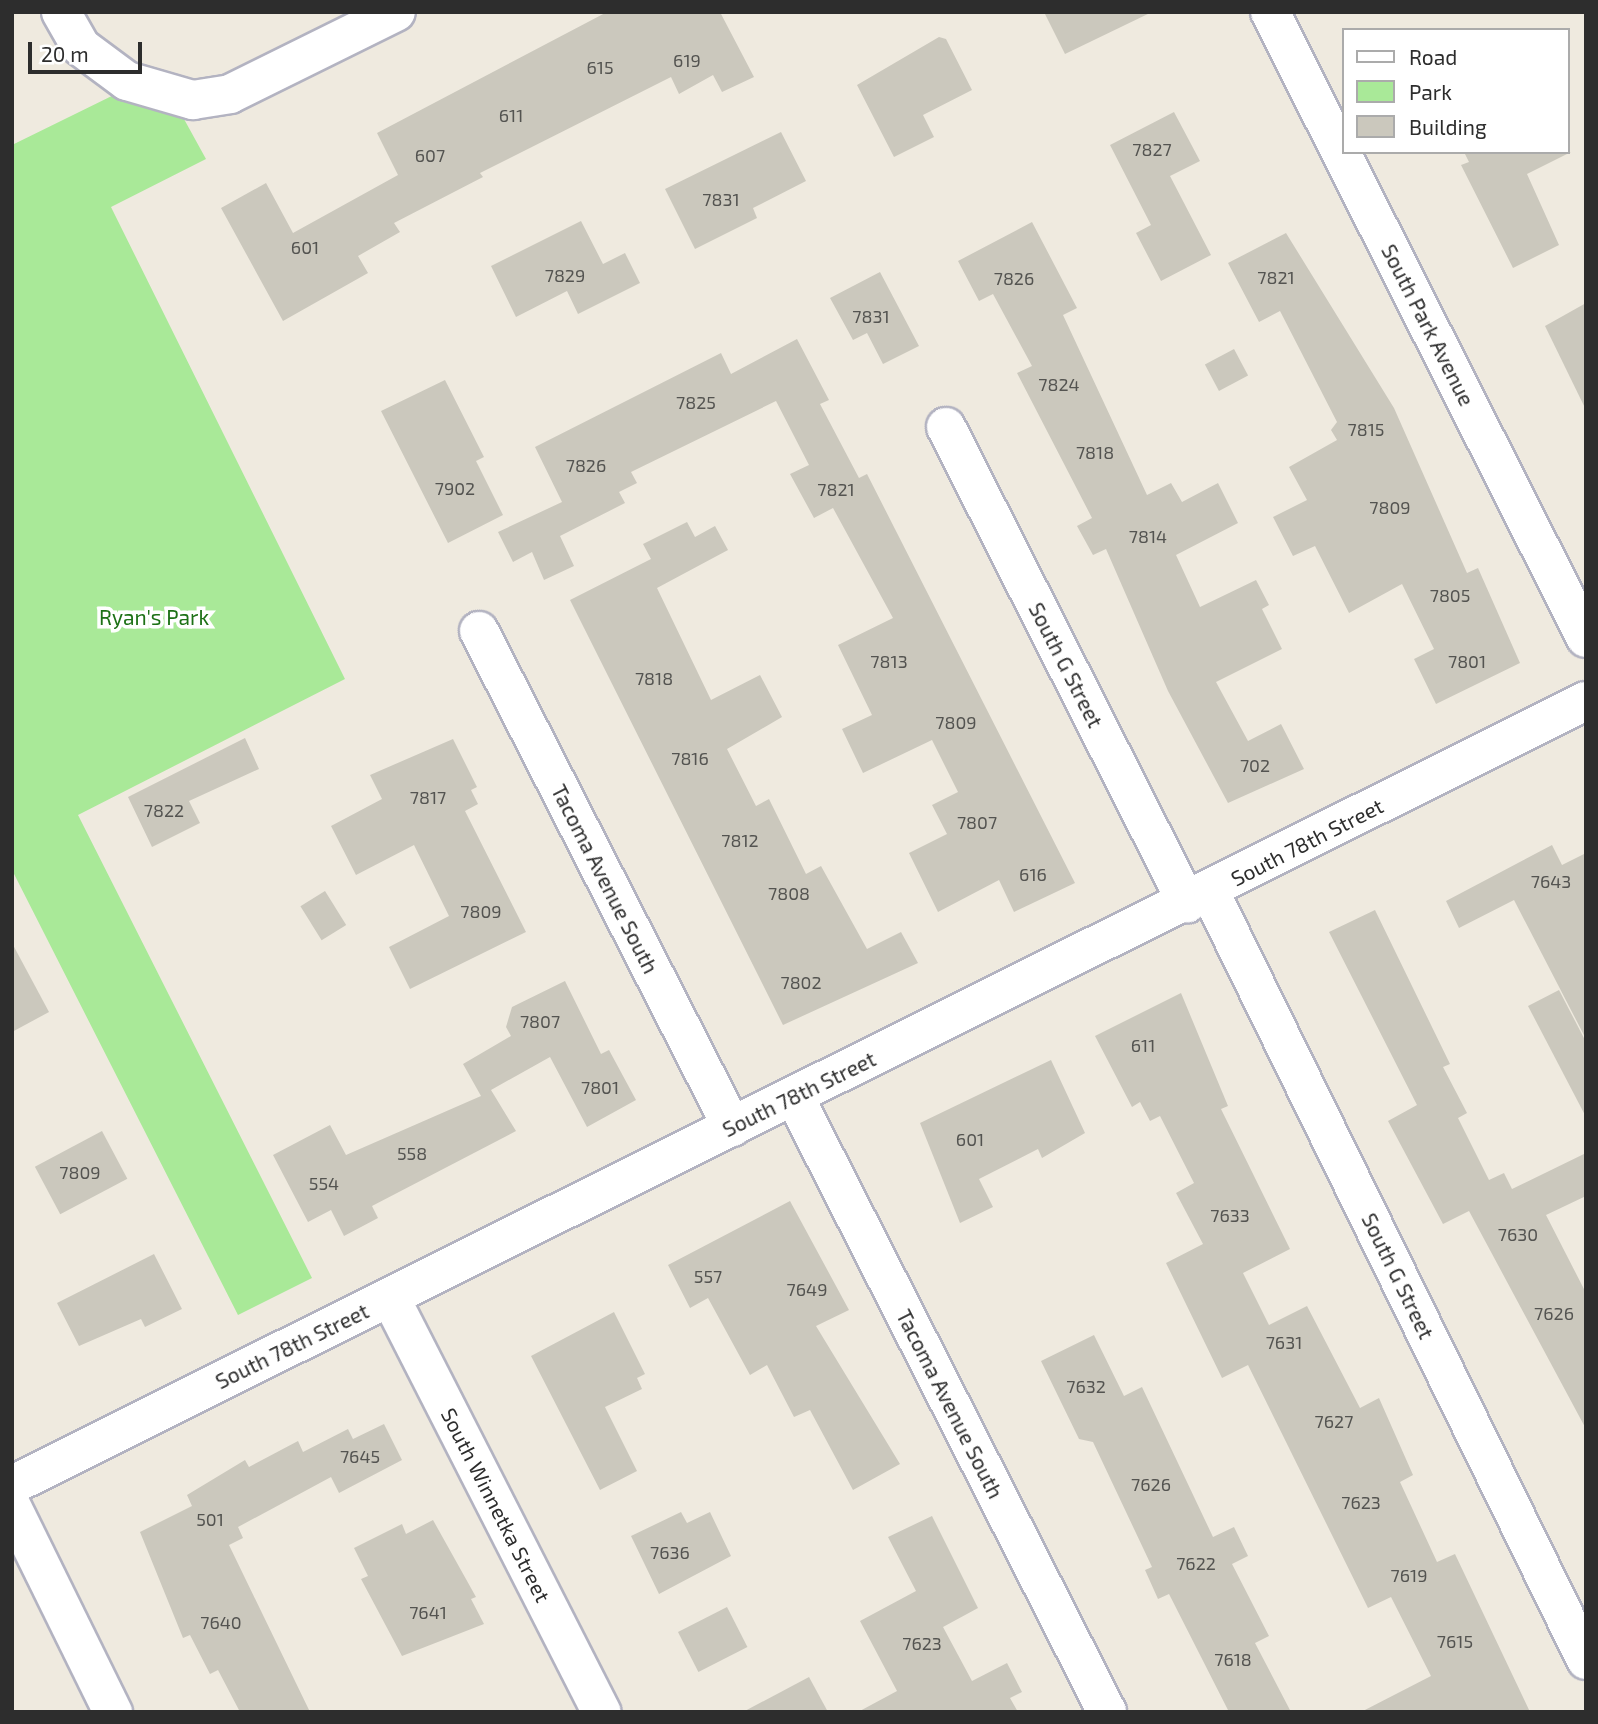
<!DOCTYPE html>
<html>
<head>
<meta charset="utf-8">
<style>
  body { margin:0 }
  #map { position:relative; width:1598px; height:1724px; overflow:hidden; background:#efeadf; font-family:"Exo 2",sans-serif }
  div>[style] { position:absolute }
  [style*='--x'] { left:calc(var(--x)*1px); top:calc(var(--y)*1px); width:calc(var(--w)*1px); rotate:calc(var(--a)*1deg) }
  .green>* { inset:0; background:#a9e998 }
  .building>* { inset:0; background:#cbc8bd; transform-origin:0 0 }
  .roads { filter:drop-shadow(2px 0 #b3b3c1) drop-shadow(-2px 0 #b3b3c1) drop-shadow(0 2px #b3b3c1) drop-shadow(0 -2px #b3b3c1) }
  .minor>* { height:38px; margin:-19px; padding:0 19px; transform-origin:19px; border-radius:19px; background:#fff }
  span { translate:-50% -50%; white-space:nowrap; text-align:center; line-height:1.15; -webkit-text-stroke:7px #fff; paint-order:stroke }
  .number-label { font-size:18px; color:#545451 }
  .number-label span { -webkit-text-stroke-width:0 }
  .street-label { font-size:21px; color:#2d2d2d }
  .park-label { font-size:21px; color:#1d7116 }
  .frame { position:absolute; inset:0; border:14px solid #2d2d2d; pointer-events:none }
  .legend { position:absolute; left:1342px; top:28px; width:228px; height:126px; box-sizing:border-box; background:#fff; border:2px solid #ababab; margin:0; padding:9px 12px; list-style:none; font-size:21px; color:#2d2d2d }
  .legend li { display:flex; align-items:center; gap:14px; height:35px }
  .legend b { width:35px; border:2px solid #ababab }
  .scale { position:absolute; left:28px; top:42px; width:114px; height:32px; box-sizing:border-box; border:4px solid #2d2d2d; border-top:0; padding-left:9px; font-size:21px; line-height:24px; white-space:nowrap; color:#2d2d2d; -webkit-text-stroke:5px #fff; paint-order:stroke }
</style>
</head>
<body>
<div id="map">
  <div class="green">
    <i style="clip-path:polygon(126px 89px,179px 110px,206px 159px,111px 207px,345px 679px,78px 815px,312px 1278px,238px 1315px,12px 870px,12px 145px)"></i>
  </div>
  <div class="building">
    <i style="clip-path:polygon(607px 12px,720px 12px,754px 77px,722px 92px,713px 75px,679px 94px,671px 77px,480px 173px,483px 177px,394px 223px,400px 232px,358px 256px,368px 273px,283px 321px,221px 208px,266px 183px,293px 233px,398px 175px,377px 133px)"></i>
    <i style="clip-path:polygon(1044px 12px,1152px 12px,1065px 54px)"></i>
    <i style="clip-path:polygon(939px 37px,946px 39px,972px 90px,923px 115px,934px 137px,894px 157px,857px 85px)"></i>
    <i style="clip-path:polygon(1174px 112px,1200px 161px,1170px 176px,1211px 255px,1161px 281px,1136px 233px,1151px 225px,1110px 145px)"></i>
    <i style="clip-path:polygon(781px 132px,806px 181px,753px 208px,757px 218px,695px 249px,665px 189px)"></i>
    <i style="clip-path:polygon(1464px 152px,1571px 152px,1527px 174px,1559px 245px,1513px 268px,1461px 165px,1469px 162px)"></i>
    <i style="clip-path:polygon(581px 221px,603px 264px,625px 253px,640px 283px,578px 314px,567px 291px,516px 317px,491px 266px)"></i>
    <i style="clip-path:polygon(1032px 222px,1077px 308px,1063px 315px,1147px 495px,1171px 483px,1182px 502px,1218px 483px,1238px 523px,1176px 555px,1200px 607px,1256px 580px,1269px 605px,1262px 609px,1282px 649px,1216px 682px,1248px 741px,1281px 724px,1304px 769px,1228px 803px,1168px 691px,1106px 549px,1093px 555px,1077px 526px,1092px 518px,1017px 373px,1032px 366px,993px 294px,979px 301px,958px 261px)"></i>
    <i style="clip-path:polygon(1286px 233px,1394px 408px,1467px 573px,1478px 568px,1520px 663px,1436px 704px,1414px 659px,1434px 649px,1402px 584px,1349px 613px,1315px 546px,1293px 556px,1273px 517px,1307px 500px,1289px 467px,1337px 440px,1331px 430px,1337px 422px,1280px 311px,1259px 322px,1228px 263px)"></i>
    <i style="clip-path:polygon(880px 272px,919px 346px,883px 364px,867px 333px,853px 340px,830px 298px)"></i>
    <i style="clip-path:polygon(1586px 303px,1586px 410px,1545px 326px)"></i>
    <i style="clip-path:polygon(797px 339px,829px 400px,820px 404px,859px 478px,867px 474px,1075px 883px,1014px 912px,999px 880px,938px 912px,909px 853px,947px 834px,932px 805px,958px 792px,932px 740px,863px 773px,842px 729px,872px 715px,838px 645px,893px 618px,833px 508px,814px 518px,790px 474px,809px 465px,776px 401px,631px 472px,637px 483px,619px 492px,625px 503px,560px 536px,574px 566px,544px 580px,532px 552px,513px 562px,498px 532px,562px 502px,535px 447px,721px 353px,731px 374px)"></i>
    <i style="left:1234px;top:349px;width:30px;height:33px;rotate:62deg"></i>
    <i style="clip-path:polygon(445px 380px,484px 457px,476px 461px,503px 515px,448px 543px,381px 411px)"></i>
    <i style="clip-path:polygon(687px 522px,695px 537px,715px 526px,728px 550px,657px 588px,711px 700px,760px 675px,782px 717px,727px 749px,756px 806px,769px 799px,806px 874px,821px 866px,867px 949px,901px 932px,918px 963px,783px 1025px,570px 600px,651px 559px,643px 544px)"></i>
    <i style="clip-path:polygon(245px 738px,259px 769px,189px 801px,200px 823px,152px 847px,128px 797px)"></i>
    <i style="clip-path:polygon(453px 739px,477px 787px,471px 790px,478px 804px,465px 811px,526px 932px,410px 989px,389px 947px,449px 916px,414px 845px,356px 875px,331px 826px,382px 799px,370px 775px)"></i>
    <i style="clip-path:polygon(1552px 845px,1562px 865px,1586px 853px,1586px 1039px,1514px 900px,1459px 928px,1446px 901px)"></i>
    <i style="left:325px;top:891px;width:40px;height:29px;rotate:58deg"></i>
    <i style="clip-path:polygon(1375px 910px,1450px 1064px,1443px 1067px,1467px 1113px,1458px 1118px,1489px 1180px,1504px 1173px,1512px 1189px,1586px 1153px,1586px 1196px,1546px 1215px,1586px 1293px,1586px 1429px,1469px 1211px,1443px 1224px,1388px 1121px,1417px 1105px,1329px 932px)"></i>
    <i style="clip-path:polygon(12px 943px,49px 1012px,12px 1032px)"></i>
    <i style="clip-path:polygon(565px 981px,601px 1054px,609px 1050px,636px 1100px,587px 1127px,550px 1057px,491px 1090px,516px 1131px,372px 1206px,378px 1218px,344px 1236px,331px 1210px,308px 1222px,273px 1155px,330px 1125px,346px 1155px,481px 1096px,463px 1064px,511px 1036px,506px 1027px,512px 1007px)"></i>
    <i style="clip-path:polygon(1559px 990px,1586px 1042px,1586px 1117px,1528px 1006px)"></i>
    <i style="clip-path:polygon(1181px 993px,1228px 1106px,1221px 1109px,1290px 1249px,1243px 1273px,1269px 1325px,1307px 1306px,1360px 1408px,1379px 1398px,1413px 1475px,1400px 1482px,1437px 1562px,1455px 1554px,1530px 1712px,1361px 1712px,1431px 1676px,1391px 1597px,1368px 1608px,1248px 1365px,1222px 1378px,1166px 1263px,1203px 1244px,1176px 1193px,1194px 1183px,1160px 1116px,1150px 1121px,1140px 1102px,1132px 1107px,1095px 1036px)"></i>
    <i style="clip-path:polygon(1051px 1060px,1085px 1133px,1042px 1158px,1038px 1149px,979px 1179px,993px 1207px,960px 1223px,920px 1123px)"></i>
    <i style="left:102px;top:1131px;width:54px;height:76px;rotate:62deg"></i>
    <i style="clip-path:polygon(790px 1201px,849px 1310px,816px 1326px,900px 1464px,853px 1490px,810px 1410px,794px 1417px,767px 1365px,750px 1375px,708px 1298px,690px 1308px,668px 1265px)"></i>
    <i style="clip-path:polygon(154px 1254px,182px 1309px,145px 1327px,141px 1319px,79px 1346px,57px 1303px)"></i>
    <i style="clip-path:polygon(614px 1312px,645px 1374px,637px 1378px,642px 1389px,605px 1407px,637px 1471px,600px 1490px,531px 1356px)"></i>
    <i style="clip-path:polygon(1094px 1335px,1124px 1396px,1142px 1387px,1213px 1537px,1234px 1527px,1248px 1556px,1232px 1564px,1269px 1636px,1255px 1643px,1291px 1712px,1229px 1712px,1169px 1594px,1158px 1599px,1145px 1570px,1152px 1567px,1093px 1442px,1079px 1439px,1041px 1361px)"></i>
    <i style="clip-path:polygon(384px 1424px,402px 1460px,339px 1493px,331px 1477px,238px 1527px,243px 1538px,229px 1545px,310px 1712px,240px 1712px,218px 1670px,210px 1674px,190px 1635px,183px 1638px,140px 1532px,192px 1506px,187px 1495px,245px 1460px,249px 1467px,298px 1441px,303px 1452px,348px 1429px,353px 1439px)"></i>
    <i style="clip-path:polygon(681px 1512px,687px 1523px,710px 1512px,731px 1556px,659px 1594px,631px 1536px)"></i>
    <i style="clip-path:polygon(932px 1516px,978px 1608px,943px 1627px,972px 1681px,1007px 1663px,1022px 1692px,1010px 1698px,1018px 1712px,858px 1712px,897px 1691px,860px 1621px,916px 1591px,888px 1537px)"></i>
    <i style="clip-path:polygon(433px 1520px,476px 1597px,471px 1599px,484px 1624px,402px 1656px,361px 1579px,368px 1576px,354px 1548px,402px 1524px,406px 1534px)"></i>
    <i style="left:727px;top:1607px;width:45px;height:55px;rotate:63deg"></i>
    <i style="clip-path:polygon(809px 1677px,828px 1712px,743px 1712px)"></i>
  </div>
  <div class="roads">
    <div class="minor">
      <i style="--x:61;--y:12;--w:40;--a:60.3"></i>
      <i style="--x:81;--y:47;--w:57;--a:36.5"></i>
      <i style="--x:127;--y:81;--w:69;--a:16.1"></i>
      <i style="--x:193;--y:100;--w:37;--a:-9"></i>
      <i style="--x:230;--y:94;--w:185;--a:-26.3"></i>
      <i style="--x:1270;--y:12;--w:701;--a:63.22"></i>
      <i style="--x:946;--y:427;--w:534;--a:63.15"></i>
      <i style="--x:479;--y:631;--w:557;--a:62.97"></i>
      <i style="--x:1210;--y:892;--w:855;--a:63.91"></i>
      <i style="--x:794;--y:1096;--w:691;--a:63.06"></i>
      <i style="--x:390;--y:1297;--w:466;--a:63"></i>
      <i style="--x:12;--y:1485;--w:1758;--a:-26.48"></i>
      <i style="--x:12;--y:1507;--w:229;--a:63.8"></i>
    </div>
  </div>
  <div class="number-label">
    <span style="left:687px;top:60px">619</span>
    <span style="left:600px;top:67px">615</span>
    <span style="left:511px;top:115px">611</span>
    <span style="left:1152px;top:149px">7827</span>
    <span style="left:430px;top:155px">607</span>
    <span style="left:721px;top:199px">7831</span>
    <span style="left:305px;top:247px">601</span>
    <span style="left:565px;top:275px">7829</span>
    <span style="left:1276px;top:277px">7821</span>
    <span style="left:1014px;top:278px">7826</span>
    <span style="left:871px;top:316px">7831</span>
    <span style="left:1059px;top:384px">7824</span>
    <span style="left:696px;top:402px">7825</span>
    <span style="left:1366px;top:429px">7815</span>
    <span style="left:1095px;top:452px">7818</span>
    <span style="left:586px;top:465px">7826</span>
    <span style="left:455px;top:488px">7902</span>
    <span style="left:836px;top:489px">7821</span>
    <span style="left:1390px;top:507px">7809</span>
    <span style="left:1148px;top:536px">7814</span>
    <span style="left:1450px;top:595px">7805</span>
    <span style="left:889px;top:661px">7813</span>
    <span style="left:1467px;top:661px">7801</span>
    <span style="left:654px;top:678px">7818</span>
    <span style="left:956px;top:722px">7809</span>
    <span style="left:690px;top:758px">7816</span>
    <span style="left:1255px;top:765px">702</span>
    <span style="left:428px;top:797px">7817</span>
    <span style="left:164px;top:810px">7822</span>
    <span style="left:977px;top:822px">7807</span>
    <span style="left:740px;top:840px">7812</span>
    <span style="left:1033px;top:874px">616</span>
    <span style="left:1551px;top:881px">7643</span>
    <span style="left:789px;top:893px">7808</span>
    <span style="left:481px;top:911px">7809</span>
    <span style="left:801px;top:982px">7802</span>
    <span style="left:540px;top:1021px">7807</span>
    <span style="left:1143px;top:1045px">611</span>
    <span style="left:600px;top:1087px">7801</span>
    <span style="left:970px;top:1139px">601</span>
    <span style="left:412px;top:1153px">558</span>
    <span style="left:80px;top:1172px">7809</span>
    <span style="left:324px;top:1183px">554</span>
    <span style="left:1230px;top:1215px">7633</span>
    <span style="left:1518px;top:1234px">7630</span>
    <span style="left:708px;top:1276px">557</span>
    <span style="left:807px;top:1289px">7649</span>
    <span style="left:1554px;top:1313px">7626</span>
    <span style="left:1284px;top:1342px">7631</span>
    <span style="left:1086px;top:1386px">7632</span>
    <span style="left:1334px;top:1421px">7627</span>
    <span style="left:360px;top:1456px">7645</span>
    <span style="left:1151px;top:1484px">7626</span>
    <span style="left:1361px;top:1502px">7623</span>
    <span style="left:210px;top:1519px">501</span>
    <span style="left:670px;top:1552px">7636</span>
    <span style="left:1196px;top:1563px">7622</span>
    <span style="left:1409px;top:1575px">7619</span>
    <span style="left:428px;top:1612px">7641</span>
    <span style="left:221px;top:1622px">7640</span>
    <span style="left:1455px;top:1641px">7615</span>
    <span style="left:922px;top:1643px">7623</span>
    <span style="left:1233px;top:1659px">7618</span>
  </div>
  <div class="street-label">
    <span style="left:1428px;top:325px;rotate:63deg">South Park Avenue</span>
    <span style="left:1066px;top:665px;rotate:63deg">South G Street</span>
    <span style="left:1307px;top:842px;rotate:-27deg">South 78th Street</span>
    <span style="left:605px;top:879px;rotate:63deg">Tacoma Avenue South</span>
    <span style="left:799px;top:1094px;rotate:-26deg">South 78th Street</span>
    <span style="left:1398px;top:1276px;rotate:64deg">South G Street</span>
    <span style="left:292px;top:1346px;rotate:-26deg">South 78th Street</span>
    <span style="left:950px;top:1404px;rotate:63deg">Tacoma Avenue South</span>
    <span style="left:496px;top:1505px;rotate:63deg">South Winnetka Street</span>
  </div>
  <div class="park-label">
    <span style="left:154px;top:617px">Ryan's Park</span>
  </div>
  <div class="frame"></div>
  <ul class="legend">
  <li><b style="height:9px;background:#fff"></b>Road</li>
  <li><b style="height:19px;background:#a9e998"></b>Park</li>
  <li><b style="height:19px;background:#cbc8bd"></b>Building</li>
  </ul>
  <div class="scale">20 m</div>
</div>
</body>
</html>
